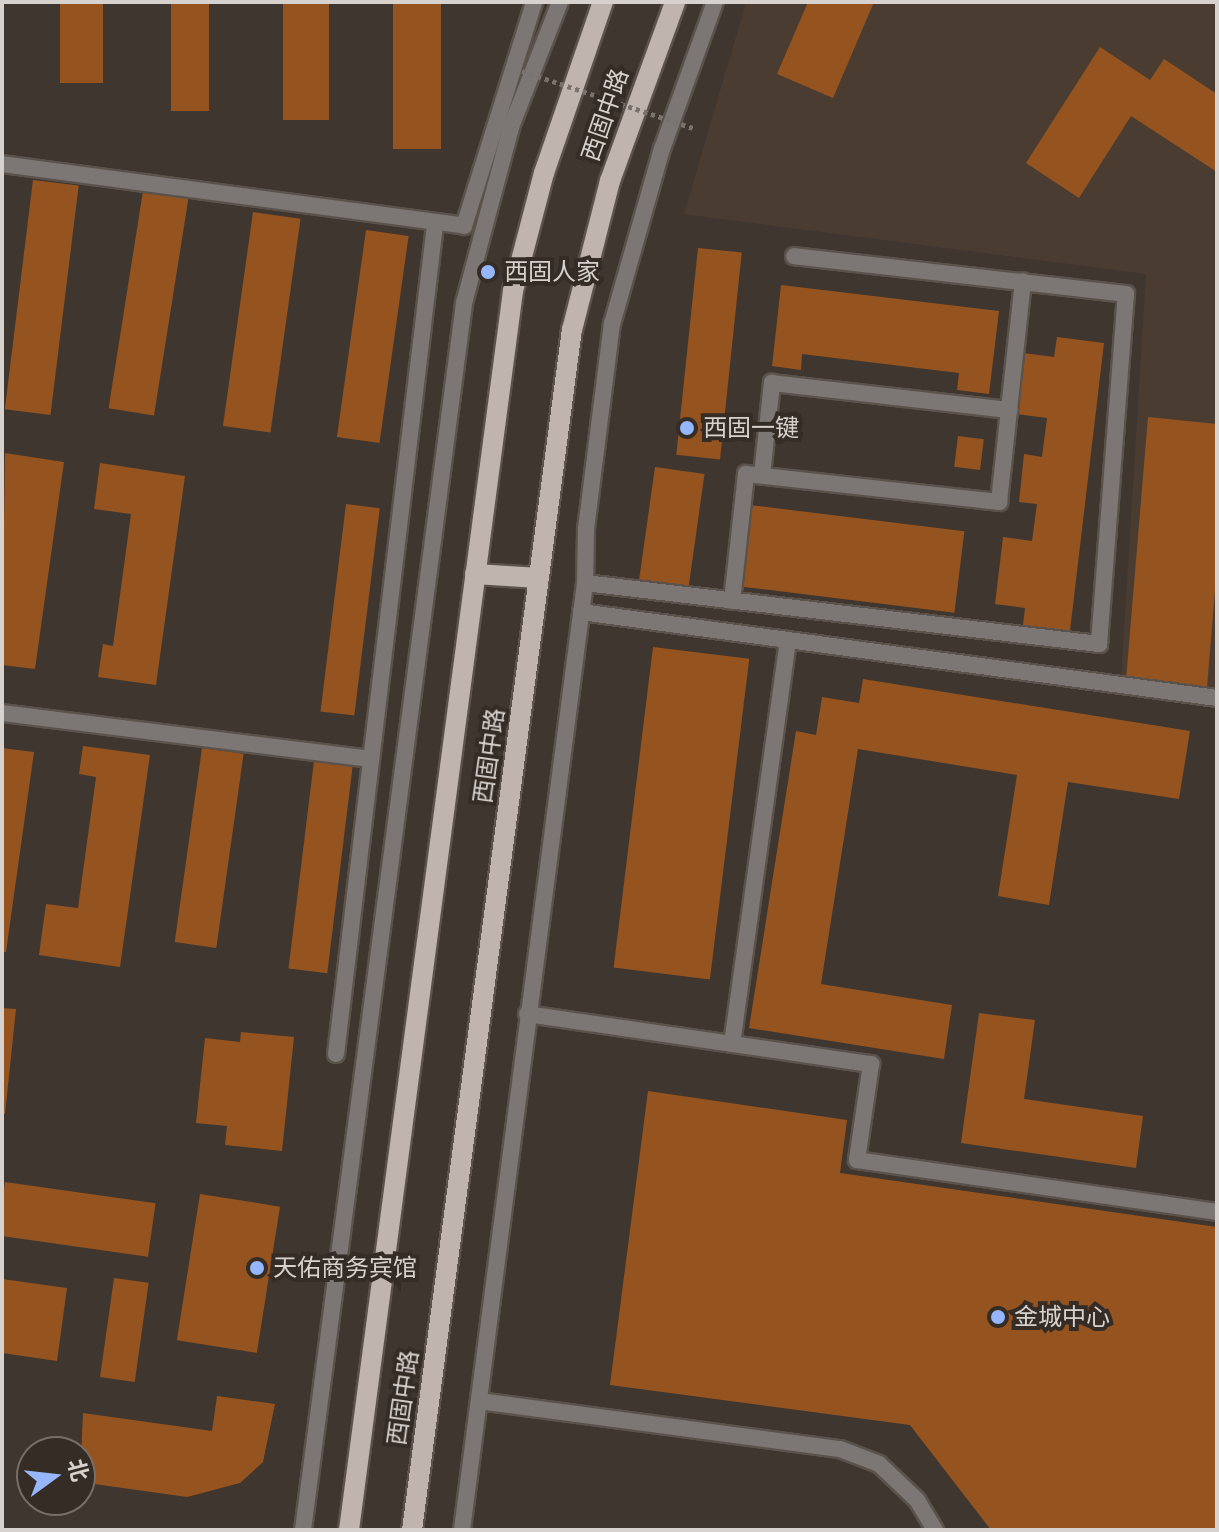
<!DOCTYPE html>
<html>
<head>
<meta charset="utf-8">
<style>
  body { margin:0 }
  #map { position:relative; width:1219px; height:1532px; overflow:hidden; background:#3f3630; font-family:Montserrat,"Noto Sans SC",sans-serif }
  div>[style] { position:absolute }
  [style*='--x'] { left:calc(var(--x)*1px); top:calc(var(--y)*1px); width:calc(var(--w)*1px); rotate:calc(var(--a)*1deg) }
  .built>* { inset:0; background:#4b3c32 }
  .building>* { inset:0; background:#95541f; transform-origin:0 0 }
  .roads { filter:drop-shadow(2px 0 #5b524c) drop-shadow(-2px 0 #5b524c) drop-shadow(0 2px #5b524c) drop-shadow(0 -2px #5b524c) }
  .pedestrian>* { height:16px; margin:-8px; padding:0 8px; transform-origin:8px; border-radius:8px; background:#7c7774 }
  .minor>* { height:16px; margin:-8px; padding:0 8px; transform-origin:8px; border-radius:8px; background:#7c7774 }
  .primary>* { height:20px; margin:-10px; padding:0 10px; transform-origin:10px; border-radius:10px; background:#bfb5ae }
  .path-bridge>* { height:5px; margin-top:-2.5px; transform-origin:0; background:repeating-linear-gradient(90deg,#7a726d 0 4px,transparent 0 8px) }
  .dots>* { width:22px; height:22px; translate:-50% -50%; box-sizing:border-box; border:4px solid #352c26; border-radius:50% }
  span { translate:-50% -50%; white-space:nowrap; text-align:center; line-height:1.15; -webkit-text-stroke:8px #352c26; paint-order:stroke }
  .street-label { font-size:24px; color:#d8d2ce }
  .poi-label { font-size:24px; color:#d8d2ce }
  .left { translate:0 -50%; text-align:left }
  .frame { position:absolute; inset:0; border:4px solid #d8d2ce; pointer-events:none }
  .north { position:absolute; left:16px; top:1436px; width:80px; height:80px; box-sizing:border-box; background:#352c26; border:2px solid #766e69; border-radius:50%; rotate:75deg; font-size:22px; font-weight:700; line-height:32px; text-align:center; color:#d8d2ce }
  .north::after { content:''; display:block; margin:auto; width:28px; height:36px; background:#96b6fd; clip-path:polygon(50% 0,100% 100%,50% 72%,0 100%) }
</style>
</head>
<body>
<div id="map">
  <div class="built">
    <i style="clip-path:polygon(746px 2px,1217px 2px,1217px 688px,1121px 679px,1146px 274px,684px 214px)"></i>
  </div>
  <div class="building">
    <i style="left:60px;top:2px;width:43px;height:81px"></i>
    <i style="left:171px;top:2px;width:38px;height:109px"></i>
    <i style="left:283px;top:2px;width:46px;height:118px"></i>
    <i style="left:393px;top:2px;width:48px;height:147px"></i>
    <i style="clip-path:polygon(808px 2px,874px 2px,833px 98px,777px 74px)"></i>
    <i style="clip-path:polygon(1100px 47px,1150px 80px,1164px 59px,1217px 94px,1217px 172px,1131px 116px,1079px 198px,1026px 163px)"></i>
    <i style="left:33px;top:180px;width:46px;height:231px;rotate:7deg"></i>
    <i style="left:143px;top:191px;width:46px;height:220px;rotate:9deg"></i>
    <i style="left:253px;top:212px;width:48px;height:216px;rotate:8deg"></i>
    <i style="left:366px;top:230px;width:43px;height:209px;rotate:8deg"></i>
    <i style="left:698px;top:248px;width:44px;height:208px;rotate:6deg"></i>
    <i style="clip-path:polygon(781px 285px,999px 311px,989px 394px,957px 390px,959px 373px,802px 354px,801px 370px,772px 366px)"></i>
    <i style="clip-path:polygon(1057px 337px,1104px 343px,1070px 631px,1023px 625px,1025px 608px,995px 604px,1003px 537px,1032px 541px,1037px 504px,1019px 502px,1024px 454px,1042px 457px,1047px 418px,1016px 414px,1023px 353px,1054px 357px)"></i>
    <i style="clip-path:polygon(1148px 417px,1217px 424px,1217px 566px,1207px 687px,1126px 680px)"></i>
    <i style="left:958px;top:436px;width:26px;height:31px;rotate:7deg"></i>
    <i style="clip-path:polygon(5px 453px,64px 462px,35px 669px,2px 665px)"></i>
    <i style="clip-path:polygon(100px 463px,185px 476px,156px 685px,98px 677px,103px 644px,113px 646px,131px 514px,94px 509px)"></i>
    <i style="left:655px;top:467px;width:50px;height:116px;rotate:8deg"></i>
    <i style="left:346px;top:504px;width:34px;height:209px;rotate:7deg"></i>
    <i style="left:750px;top:505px;width:216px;height:82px;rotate:7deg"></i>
    <i style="left:653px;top:647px;width:97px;height:323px;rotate:7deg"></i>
    <i style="clip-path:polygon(863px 679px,1190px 731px,1179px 799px,1068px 782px,1049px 905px,998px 896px,1017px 775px,858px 749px,821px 984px,952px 1005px,944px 1059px,749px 1028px,796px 731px,816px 735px,822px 697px,859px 703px)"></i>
    <i style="clip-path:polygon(83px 746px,150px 755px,120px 967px,39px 955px,46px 904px,78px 908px,96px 777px,79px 774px)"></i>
    <i style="clip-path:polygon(2px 748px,34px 752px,6px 952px,2px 952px)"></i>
    <i style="left:202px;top:748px;width:42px;height:196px;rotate:8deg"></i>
    <i style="left:314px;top:761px;width:39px;height:209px;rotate:7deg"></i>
    <i style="clip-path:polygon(2px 1008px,16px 1009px,5px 1114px,2px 1114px)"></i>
    <i style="clip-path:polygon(979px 1013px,1035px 1020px,1024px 1099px,1143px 1116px,1136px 1168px,961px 1143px)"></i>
    <i style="clip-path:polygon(241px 1032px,294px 1037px,282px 1151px,225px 1145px,227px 1126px,196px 1123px,205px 1038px,240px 1042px)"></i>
    <i style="clip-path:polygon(648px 1091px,847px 1120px,840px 1173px,1217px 1227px,1217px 1530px,991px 1530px,910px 1425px,610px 1385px)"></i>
    <i style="left:5px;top:1182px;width:152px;height:54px;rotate:8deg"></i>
    <i style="left:200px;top:1194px;width:81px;height:148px;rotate:9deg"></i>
    <i style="left:114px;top:1278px;width:35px;height:100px;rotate:8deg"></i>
    <i style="clip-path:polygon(2px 1279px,67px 1288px,57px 1361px,2px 1353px)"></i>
    <i style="clip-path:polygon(217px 1396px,275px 1404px,263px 1462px,240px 1483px,187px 1497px,80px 1482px,83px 1413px,212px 1431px)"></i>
  </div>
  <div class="roads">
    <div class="pedestrian">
      <i style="--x:479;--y:1401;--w:364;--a:7.6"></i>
      <i style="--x:840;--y:1449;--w:42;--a:21"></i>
      <i style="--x:879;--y:1464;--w:52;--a:43.5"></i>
      <i style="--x:917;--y:1500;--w:35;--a:59"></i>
    </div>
    <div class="minor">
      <i style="--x:2;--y:164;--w:466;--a:7.6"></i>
      <i style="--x:464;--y:226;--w:235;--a:-72.6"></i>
      <i style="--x:762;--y:475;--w:93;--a:-83.8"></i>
      <i style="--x:772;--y:383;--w:239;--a:6.5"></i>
      <i style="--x:585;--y:583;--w:518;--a:6.77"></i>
      <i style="--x:1099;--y:644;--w:351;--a:-85.6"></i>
      <i style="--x:1126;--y:294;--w:334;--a:-173.5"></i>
      <i style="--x:732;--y:601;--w:128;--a:-83.7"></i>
      <i style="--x:746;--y:474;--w:255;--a:6.3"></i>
      <i style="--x:999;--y:502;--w:222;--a:-83.8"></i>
      <i style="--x:581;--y:612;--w:642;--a:7.7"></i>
      <i style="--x:2;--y:713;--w:372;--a:7.1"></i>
      <i style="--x:527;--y:1014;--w:348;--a:8.3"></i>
      <i style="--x:871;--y:1064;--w:97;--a:98.3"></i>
      <i style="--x:857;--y:1160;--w:364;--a:8.2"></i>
      <i style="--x:732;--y:1044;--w:408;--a:-82.1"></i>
      <i style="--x:336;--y:1054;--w:835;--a:-83.19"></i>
      <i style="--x:303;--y:1530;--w:1238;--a:-82.52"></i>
      <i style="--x:464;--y:303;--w:182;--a:-75"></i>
      <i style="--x:511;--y:127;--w:134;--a:-68.6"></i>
      <i style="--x:462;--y:1530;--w:955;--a:-82.6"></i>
      <i style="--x:585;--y:583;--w:54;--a:-88.9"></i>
      <i style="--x:586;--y:529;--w:207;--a:-82.8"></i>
      <i style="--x:612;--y:324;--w:182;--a:-74.1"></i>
      <i style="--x:662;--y:149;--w:156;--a:-70.2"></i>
    </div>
    <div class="primary">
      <i style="--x:475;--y:574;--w:64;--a:3.6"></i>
      <i style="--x:349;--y:1530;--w:1250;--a:-82.46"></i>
      <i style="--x:513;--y:291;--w:122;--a:-75.3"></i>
      <i style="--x:544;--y:173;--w:181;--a:-71"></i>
      <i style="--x:412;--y:1530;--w:1211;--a:-82.41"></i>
      <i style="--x:572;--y:330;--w:154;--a:-75.7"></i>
      <i style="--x:610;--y:181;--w:190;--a:-70"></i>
    </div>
  </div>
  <div class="path-bridge">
    <i style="--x:522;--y:71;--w:180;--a:18.4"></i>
  </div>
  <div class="dots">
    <i style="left:488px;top:272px;background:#96b6fd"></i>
    <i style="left:687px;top:428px;background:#96b6fd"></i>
    <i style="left:257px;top:1268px;background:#96b6fd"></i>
    <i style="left:998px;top:1317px;background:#96b6fd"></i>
  </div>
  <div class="street-label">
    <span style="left:605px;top:115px;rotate:-71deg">西固中路</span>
    <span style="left:489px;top:756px;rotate:-82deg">西固中路</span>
    <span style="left:403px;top:1398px;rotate:-82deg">西固中路</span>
  </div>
  <div class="poi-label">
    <span class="left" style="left:504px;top:272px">西固人家</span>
    <span class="left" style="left:703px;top:428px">西固一键</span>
    <span class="left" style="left:273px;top:1268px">天佑商务宾馆</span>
    <span class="left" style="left:1014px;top:1317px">金城中心</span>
  </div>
  <div class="frame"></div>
  <div class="north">北</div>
</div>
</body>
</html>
